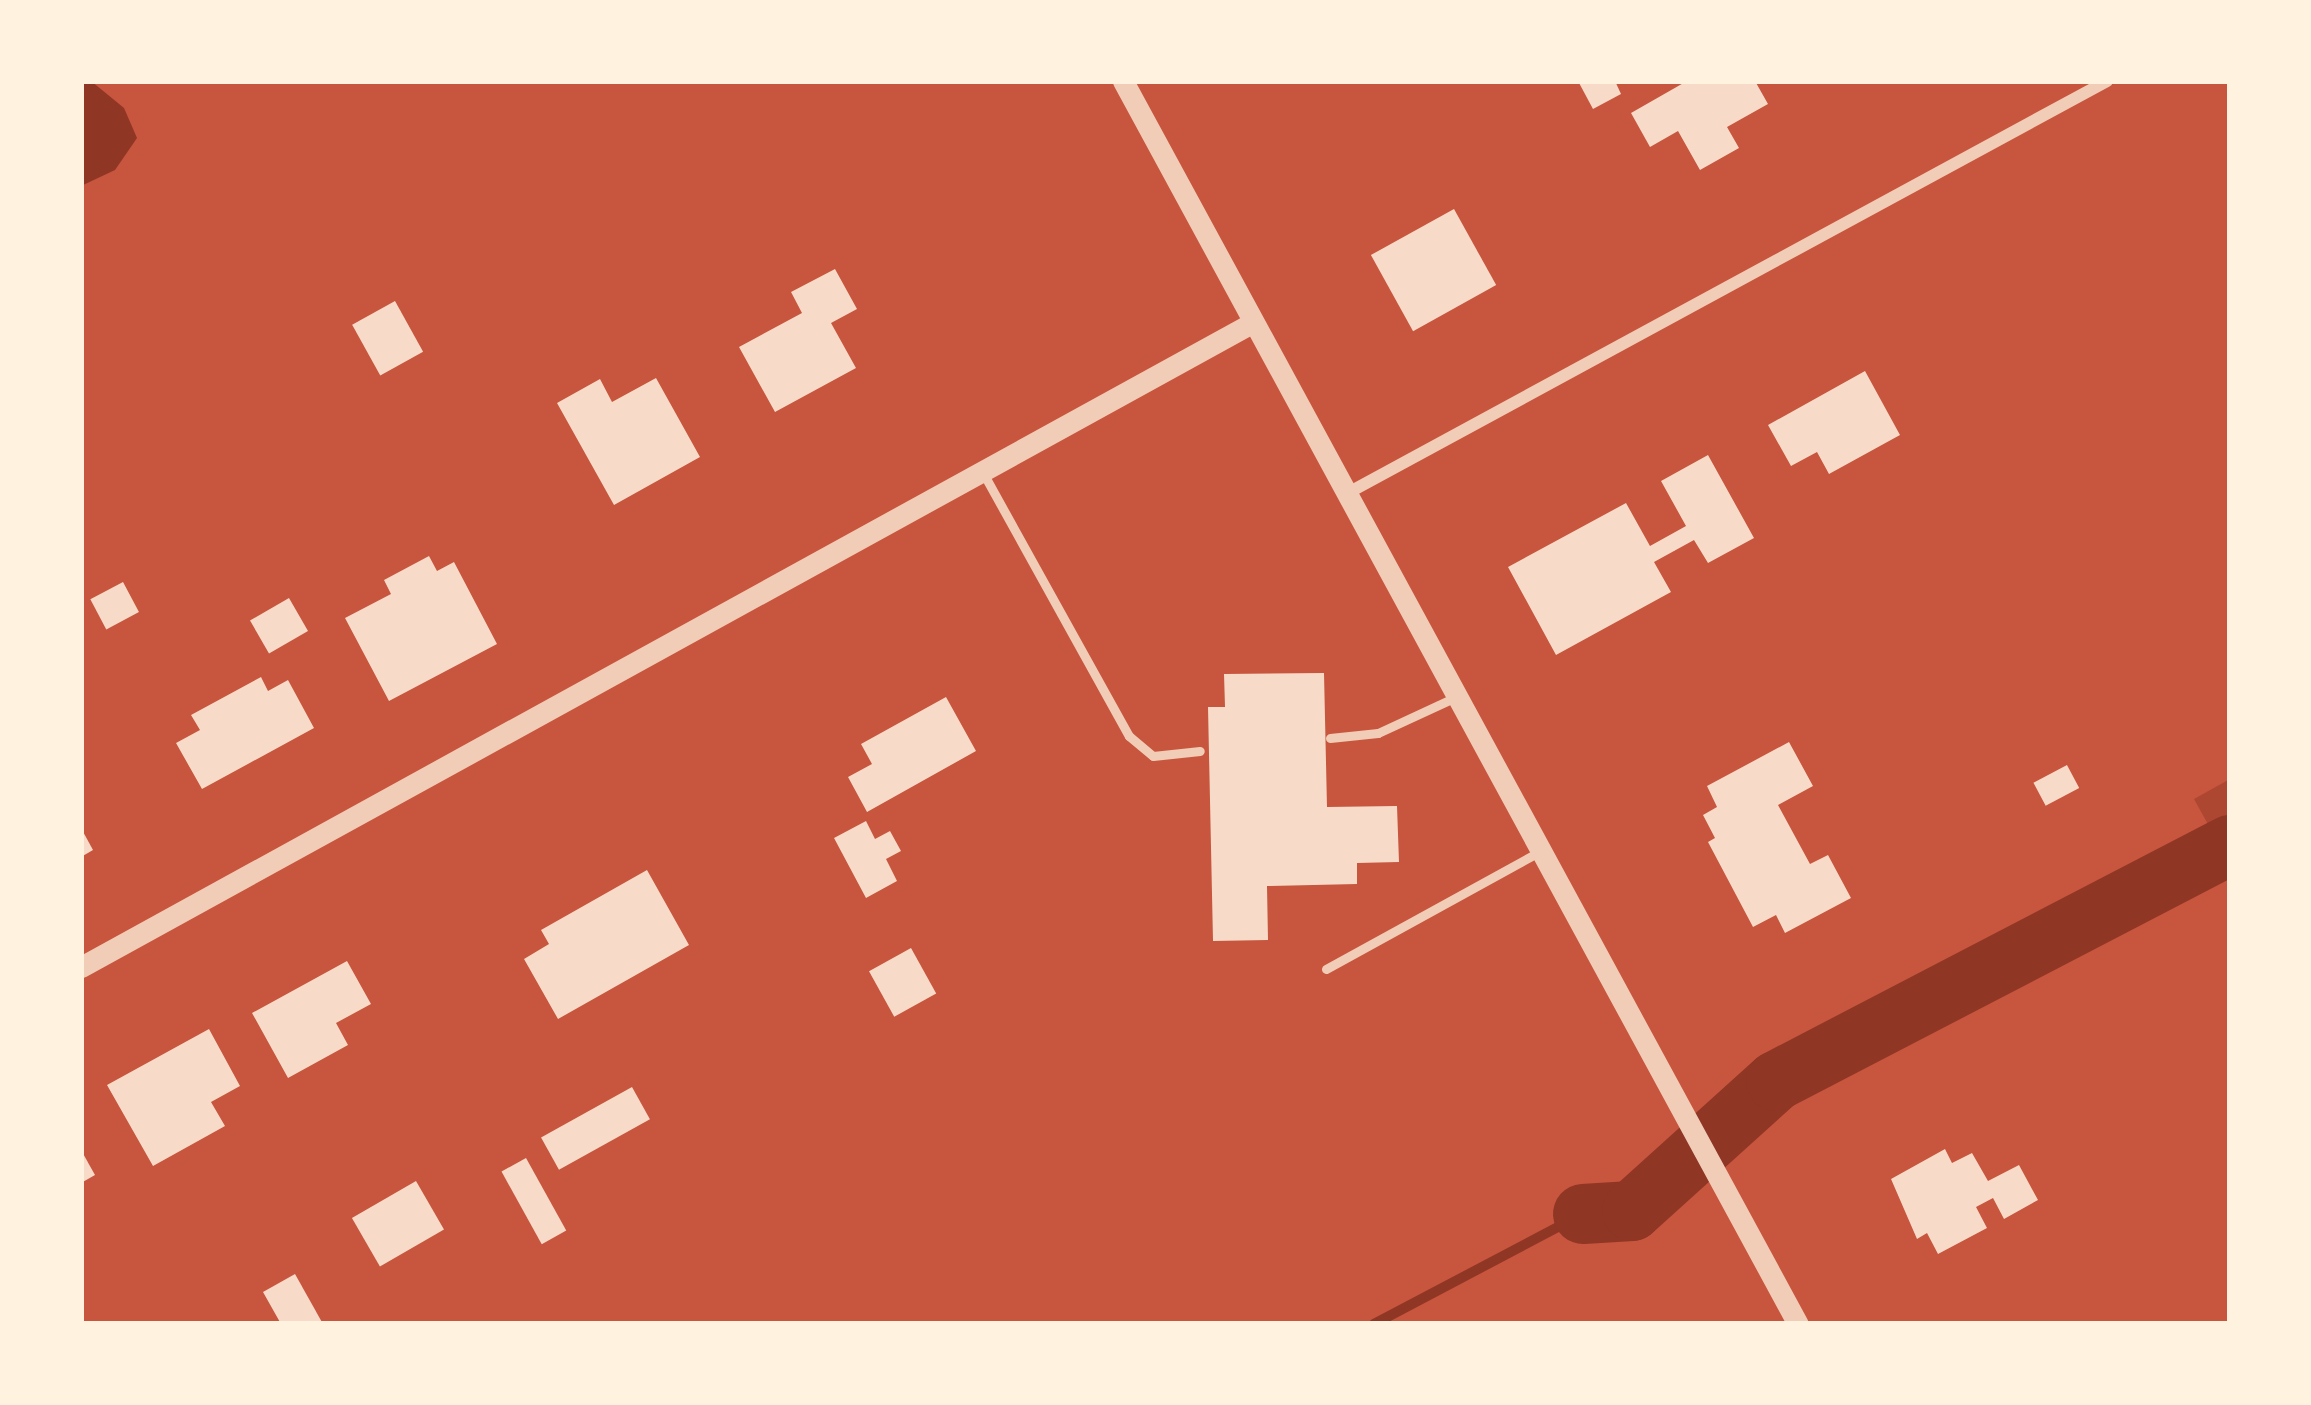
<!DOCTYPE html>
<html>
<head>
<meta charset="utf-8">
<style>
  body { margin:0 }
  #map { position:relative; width:2311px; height:1405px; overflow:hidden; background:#c8553d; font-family:"DM Sans",sans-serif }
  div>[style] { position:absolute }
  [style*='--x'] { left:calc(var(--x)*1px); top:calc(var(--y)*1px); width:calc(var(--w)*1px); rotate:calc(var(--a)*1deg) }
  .green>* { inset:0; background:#ae4732 }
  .water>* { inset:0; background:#8f3625 }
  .stream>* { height:10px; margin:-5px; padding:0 5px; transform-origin:5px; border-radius:5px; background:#8f3625 }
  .river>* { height:60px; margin:-30px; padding:0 30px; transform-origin:30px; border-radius:30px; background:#8f3625 }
  .building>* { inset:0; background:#f7dbc8; transform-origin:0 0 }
  .service>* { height:9px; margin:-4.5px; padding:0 4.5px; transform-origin:4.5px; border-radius:4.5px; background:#f1ccb7 }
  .minor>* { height:12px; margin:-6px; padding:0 6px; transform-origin:6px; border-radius:6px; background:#f1ccb7 }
  .tertiary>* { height:21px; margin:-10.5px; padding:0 10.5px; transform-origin:10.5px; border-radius:10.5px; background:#f1ccb7 }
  span { translate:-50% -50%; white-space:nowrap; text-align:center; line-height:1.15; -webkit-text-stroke:9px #fff3e0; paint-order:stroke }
  .frame { position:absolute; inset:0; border:84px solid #fff3e0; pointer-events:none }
</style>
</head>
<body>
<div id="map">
  <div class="green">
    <i style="clip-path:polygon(2230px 779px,2230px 864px,2194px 799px)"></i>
  </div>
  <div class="water">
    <i style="clip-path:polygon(91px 81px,124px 108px,137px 138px,115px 170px,81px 186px,81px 83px)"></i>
  </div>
  <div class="stream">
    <i style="--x:1374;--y:1324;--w:236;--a:-27.8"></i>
  </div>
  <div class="river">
    <i style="--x:1583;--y:1214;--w:49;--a:-3.5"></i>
    <i style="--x:1632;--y:1211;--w:194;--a:-42.1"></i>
    <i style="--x:1776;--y:1081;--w:512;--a:-27.47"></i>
  </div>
  <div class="building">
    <i style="clip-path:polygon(1578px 81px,1615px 81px,1621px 94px,1593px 109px)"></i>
    <i style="clip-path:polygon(1687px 81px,1755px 81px,1768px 104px,1727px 127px,1739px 148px,1700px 170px,1678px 131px,1650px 147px,1631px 113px)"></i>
    <i style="left:1454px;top:209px;width:87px;height:95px;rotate:61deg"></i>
    <i style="clip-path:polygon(835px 269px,857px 309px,831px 323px,856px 368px,775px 412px,739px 347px,802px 313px,791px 292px)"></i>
    <i style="left:395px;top:301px;width:58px;height:49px;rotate:61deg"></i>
    <i style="clip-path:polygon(1865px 371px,1900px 435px,1829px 474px,1817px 452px,1791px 466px,1768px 425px)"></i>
    <i style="clip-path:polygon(656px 378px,700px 457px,614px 505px,557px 403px,600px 379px,612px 402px)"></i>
    <i style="clip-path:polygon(1708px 455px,1754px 538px,1708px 563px,1694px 540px,1654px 562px,1671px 592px,1556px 655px,1508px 567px,1626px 503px,1650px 546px,1686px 526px,1661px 481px)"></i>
    <i style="clip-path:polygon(429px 556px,437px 571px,454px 562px,497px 644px,389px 701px,345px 618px,391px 594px,384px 580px)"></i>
    <i style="left:123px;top:582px;width:34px;height:37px;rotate:62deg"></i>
    <i style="left:289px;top:598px;width:38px;height:45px;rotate:60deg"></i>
    <i style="clip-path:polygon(1324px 673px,1327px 807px,1397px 806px,1399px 862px,1357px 863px,1357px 884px,1267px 886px,1268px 940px,1213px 941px,1208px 707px,1225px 707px,1224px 674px)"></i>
    <i style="clip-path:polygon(261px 677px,268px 691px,288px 680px,314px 728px,202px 789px,176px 743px,200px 730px,191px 715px)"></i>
    <i style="clip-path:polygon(946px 697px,976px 751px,867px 812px,848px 777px,872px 764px,861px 744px)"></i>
    <i style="clip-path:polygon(1789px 742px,1813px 786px,1778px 805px,1810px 864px,1828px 855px,1851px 898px,1785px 933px,1776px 915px,1753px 927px,1708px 842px,1715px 838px,1703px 815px,1717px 807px,1707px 786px)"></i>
    <i style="left:2067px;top:765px;width:26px;height:38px;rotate:62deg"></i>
    <i style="clip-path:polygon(866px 821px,875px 839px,890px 831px,901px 851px,886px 859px,897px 881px,866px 898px,834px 838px)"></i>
    <i style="clip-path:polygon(81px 828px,93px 850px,81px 857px)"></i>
    <i style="clip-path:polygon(647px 870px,689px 945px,558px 1019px,524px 959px,549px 944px,541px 930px)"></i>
    <i style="left:911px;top:948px;width:52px;height:48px;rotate:61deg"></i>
    <i style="clip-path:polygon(347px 961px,371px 1004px,336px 1023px,348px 1045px,288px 1078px,252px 1013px)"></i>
    <i style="clip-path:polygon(209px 1029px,240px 1086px,211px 1102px,225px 1126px,153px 1166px,107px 1085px)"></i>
    <i style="left:632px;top:1087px;width:37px;height:104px;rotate:61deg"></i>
    <i style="clip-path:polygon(1945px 1149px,1952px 1163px,1972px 1153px,1988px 1181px,2019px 1165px,2038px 1200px,2004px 1219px,1993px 1198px,1976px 1207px,1987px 1228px,1938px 1254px,1927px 1233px,1917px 1239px,1891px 1179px)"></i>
    <i style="clip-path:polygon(81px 1150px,95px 1175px,81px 1183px)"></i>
    <i style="left:526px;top:1158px;width:83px;height:28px;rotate:61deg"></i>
    <i style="left:416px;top:1181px;width:56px;height:74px;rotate:60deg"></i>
    <i style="clip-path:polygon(295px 1274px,323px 1324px,281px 1324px,263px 1292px)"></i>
  </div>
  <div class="service">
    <i style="--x:982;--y:471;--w:303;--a:61"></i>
    <i style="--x:1129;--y:736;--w:31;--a:40"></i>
    <i style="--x:1153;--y:756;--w:47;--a:-6.1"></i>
    <i style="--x:1330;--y:738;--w:48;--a:-5.9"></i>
    <i style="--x:1378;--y:733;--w:86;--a:-24.8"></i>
    <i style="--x:1326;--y:969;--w:245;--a:-28.8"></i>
  </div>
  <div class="minor">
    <i style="--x:1346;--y:494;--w:866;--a:-28.49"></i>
  </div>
  <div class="tertiary">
    <i style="--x:1123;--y:81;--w:1414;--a:61.5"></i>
    <i style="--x:81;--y:967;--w:1336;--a:-28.81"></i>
  </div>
  <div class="frame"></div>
</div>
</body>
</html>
